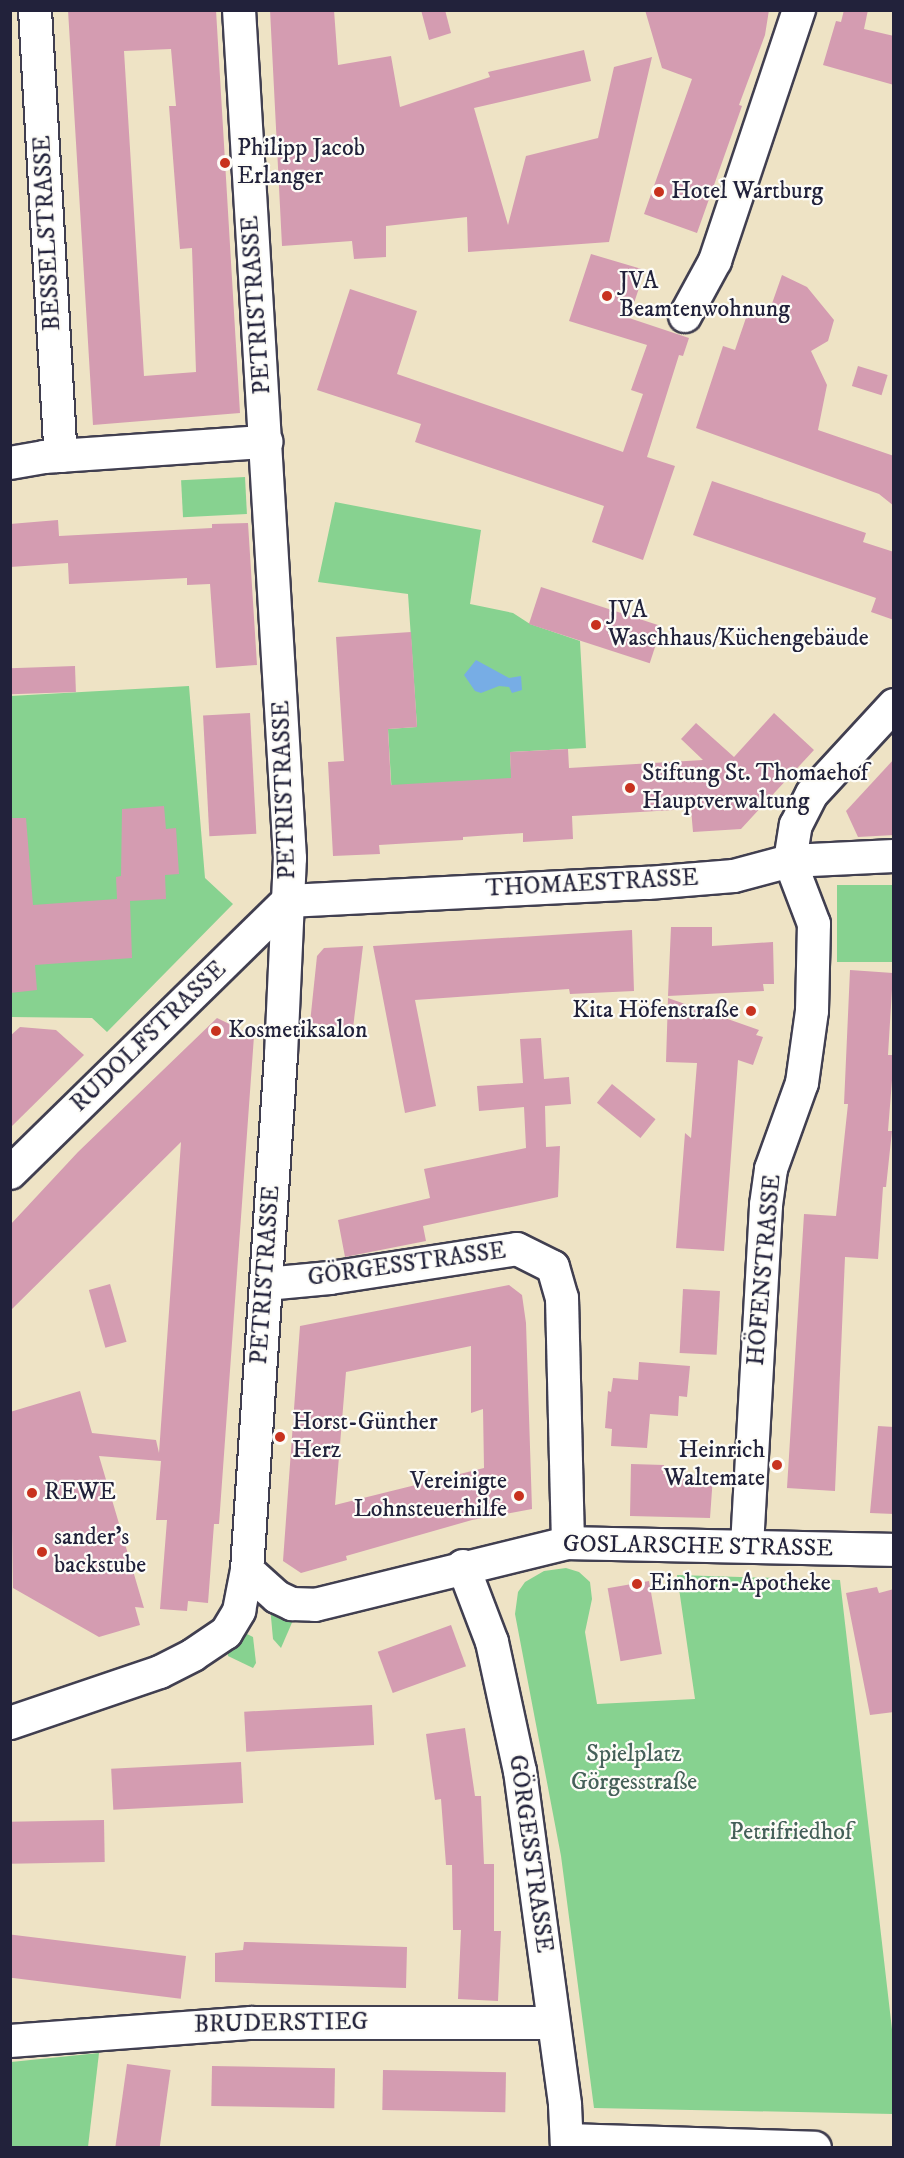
<!DOCTYPE html>
<html>
<head>
<meta charset="utf-8">
<style>
  body { margin:0 }
  #map { position:relative; width:904px; height:2158px; overflow:hidden; background:#eee3c5; font-family:"IM FELL DW Pica",serif }
  div>[style] { position:absolute }
  [style*='--x'] { left:calc(var(--x)*1px); top:calc(var(--y)*1px); width:calc(var(--w)*1px); rotate:calc(var(--a)*1deg) }
  .green>* { inset:0; background:#87d290; transform-origin:0 0 }
  .water>* { inset:0; background:#77ade5 }
  .building>* { inset:0; background:#d49cb1; transform-origin:0 0 }
  .roads { filter:drop-shadow(2px 0 #413f50) drop-shadow(-2px 0 #413f50) drop-shadow(0 2px #413f50) drop-shadow(0 -2px #413f50) }
  .minor>* { height:32px; margin:-16px; padding:0 16px; transform-origin:16px; border-radius:16px; background:#fff }
  .dots>* { width:16px; height:16px; translate:-50% -50%; box-sizing:border-box; border:3px solid #fdfcf7; border-radius:50% }
  span { translate:-50% -50%; white-space:nowrap; text-align:center; line-height:1.15; -webkit-text-stroke:4.5px #fdfcf7; paint-order:stroke }
  .poi-label { font-size:24px; color:#22223b }
  .left { translate:0 -50%; text-align:left }
  .right { translate:-100% -50%; text-align:right }
  .street-label { font-size:24px; color:#22223b }
  .park-label { font-size:24px; color:#456059 }
  .frame { position:absolute; inset:0; border:12px solid #22223b; pointer-events:none }
</style>
</head>
<body>
<div id="map">
  <div class="green">
    <i style="left:245px;top:477px;width:37px;height:64px;rotate:87deg"></i>
    <i style="clip-path:polygon(335px 502px,481px 530px,470px 604px,513px 613px,530px 624px,580px 641px,586px 748px,510px 752px,513px 805px,393px 813px,388px 729px,417px 727px,408px 594px,318px 582px)"></i>
    <i style="clip-path:polygon(189px 686px,205px 878px,233px 904px,107px 1032px,92px 1018px,11px 1017px,10px 696px)"></i>
    <i style="left:837px;top:885px;width:56px;height:77px"></i>
    <i style="clip-path:polygon(566px 1568px,579px 1572px,590px 1582px,592px 1599px,585px 1632px,597px 1704px,695px 1699px,677px 1575px,840px 1580px,893px 2038px,893px 2114px,594px 2108px,561px 1856px,515px 1614px,518px 1592px,525px 1582px,544px 1571px)"></i>
    <i style="clip-path:polygon(270px 1606px,294px 1618px,281px 1648px,273px 1639px)"></i>
    <i style="clip-path:polygon(243px 1632px,253px 1637px,256px 1663px,253px 1668px,228px 1656px,228px 1649px)"></i>
    <i style="clip-path:polygon(99px 2053px,88px 2147px,11px 2147px,11px 2062px)"></i>
  </div>
  <div class="water">
    <i style="clip-path:polygon(476px 660px,509px 678px,521px 676px,522px 690px,512px 693px,509px 687px,499px 686px,481px 693px,475px 691px,464px 675px)"></i>
  </div>
  <div class="building">
    <i style="clip-path:polygon(evenodd,68px 10px,216px 10px,240px 413px,93px 425px,68px 10px,171px 49px,176px 106px,169px 106px,180px 249px,192px 248px,196px 372px,144px 376px,124px 51px,171px 49px)"></i>
    <i style="clip-path:polygon(270px 10px,334px 10px,338px 65px,391px 56px,400px 107px,490px 77px,488px 72px,584px 50px,591px 81px,474px 108px,508px 225px,526px 156px,598px 138px,614px 67px,652px 57px,609px 242px,468px 252px,467px 217px,386px 226px,386px 257px,354px 259px,352px 241px,282px 246px)"></i>
    <i style="clip-path:polygon(421px 10px,445px 10px,451px 33px,429px 40px)"></i>
    <i style="clip-path:polygon(645px 10px,769px 10px,765px 35px,739px 105px,742px 106px,697px 233px,644px 214px,692px 79px,662px 68px)"></i>
    <i style="clip-path:polygon(844px 10px,868px 10px,864px 29px,894px 36px,894px 85px,823px 65px,836px 21px,841px 22px)"></i>
    <i style="clip-path:polygon(591px 254px,645px 270px,629px 318px,689px 338px,683px 356px,679px 355px,647px 457px,675px 466px,643px 560px,592px 542px,604px 506px,415px 442px,421px 424px,317px 390px,350px 289px,417px 311px,397px 374px,623px 452px,643px 394px,631px 390px,647px 345px,569px 321px)"></i>
    <i style="clip-path:polygon(782px 275px,807px 287px,834px 320px,828px 341px,811px 351px,827px 385px,818px 430px,894px 456px,894px 506px,879px 494px,696px 428px,723px 346px,735px 350px,749px 309px,768px 315px)"></i>
    <i style="left:858px;top:366px;width:31px;height:21px;rotate:17deg"></i>
    <i style="clip-path:polygon(712px 481px,866px 533px,863px 542px,894px 552px,894px 620px,871px 612px,876px 598px,693px 535px)"></i>
    <i style="clip-path:polygon(58px 520px,59px 536px,212px 528px,212px 524px,248px 523px,257px 665px,216px 668px,210px 584px,187px 585px,187px 578px,69px 584px,68px 563px,10px 567px,10px 524px)"></i>
    <i style="left:541px;top:587px;width:127px;height:39px;rotate:18deg"></i>
    <i style="clip-path:polygon(411px 632px,417px 727px,388px 729px,391px 785px,511px 778px,510px 752px,568px 749px,569px 768px,703px 760px,681px 739px,696px 723px,734px 757px,774px 713px,814px 750px,741px 829px,693px 832px,691px 809px,572px 816px,573px 839px,523px 842px,523px 833px,463px 837px,463px 840px,379px 845px,380px 854px,333px 856px,328px 762px,344px 761px,336px 637px)"></i>
    <i style="left:75px;top:666px;width:26px;height:65px;rotate:88deg"></i>
    <i style="left:250px;top:713px;width:121px;height:47px;rotate:87deg"></i>
    <i style="clip-path:polygon(894px 759px,894px 835px,858px 837px,846px 811px)"></i>
    <i style="clip-path:polygon(164px 806px,166px 829px,176px 828px,179px 874px,165px 875px,166px 899px,130px 901px,132px 958px,35px 965px,37px 990px,10px 993px,10px 818px,26px 818px,33px 905px,117px 899px,116px 877px,121px 876px,122px 809px)"></i>
    <i style="clip-path:polygon(671px 927px,712px 927px,712px 946px,773px 942px,774px 984px,763px 984px,764px 991px,668px 996px)"></i>
    <i style="clip-path:polygon(632px 930px,634px 991px,570px 994px,569px 989px,415px 1000px,436px 1106px,405px 1113px,373px 946px)"></i>
    <i style="clip-path:polygon(363px 946px,353px 1028px,310px 1023px,317px 956px,324px 948px)"></i>
    <i style="clip-path:polygon(850px 970px,893px 973px,888px 1055px,894px 1055px,888px 1131px,892px 1131px,886px 1187px,883px 1187px,878px 1259px,845px 1257px,835px 1491px,787px 1488px,804px 1214px,836px 1216px,848px 1104px,844px 1104px)"></i>
    <i style="clip-path:polygon(668px 998px,759px 1030px,756px 1035px,763px 1037px,753px 1065px,738px 1060px,724px 1251px,676px 1248px,685px 1133px,691px 1138px,697px 1063px,666px 1062px)"></i>
    <i style="clip-path:polygon(217px 1018px,254px 1036px,219px 1524px,214px 1524px,208px 1603px,188px 1601px,187px 1611px,160px 1609px,167px 1520px,156px 1520px,161px 1461px,99px 1456px,144px 1608px,135px 1607px,140px 1625px,99px 1637px,13px 1588px,10px 1412px,80px 1391px,92px 1433px,156px 1440px,159px 1453px,181px 1142px,10px 1311px,10px 1225px,78px 1152px)"></i>
    <i style="clip-path:polygon(20px 1027px,56px 1030px,84px 1055px,10px 1128px,10px 1036px)"></i>
    <i style="clip-path:polygon(541px 1038px,544px 1079px,569px 1077px,571px 1104px,545px 1106px,546px 1147px,560px 1146px,558px 1197px,423px 1226px,426px 1241px,345px 1257px,338px 1220px,430px 1198px,424px 1169px,526px 1148px,524px 1107px,479px 1111px,477px 1086px,523px 1083px,520px 1039px)"></i>
    <i style="left:612px;top:1084px;width:56px;height:24px;rotate:39deg"></i>
    <i style="left:110px;top:1284px;width:60px;height:22px;rotate:74deg"></i>
    <i style="clip-path:polygon(evenodd,509px 1285px,522px 1295px,526px 1323px,532px 1509px,472px 1520px,346px 1556px,347px 1560px,301px 1573px,283px 1561px,300px 1326px,509px 1285px,471px 1346px,471px 1413px,483px 1409px,484px 1468px,335px 1505px,346px 1372px,471px 1346px)"></i>
    <i style="left:683px;top:1289px;width:37px;height:64px;rotate:3deg"></i>
    <i style="clip-path:polygon(639px 1362px,690px 1366px,687px 1397px,679px 1396px,678px 1416px,650px 1414px,647px 1448px,611px 1446px,612px 1429px,605px 1428px,608px 1391px,611px 1392px,613px 1378px,638px 1380px)"></i>
    <i style="clip-path:polygon(878px 1426px,894px 1427px,894px 1514px,870px 1513px)"></i>
    <i style="clip-path:polygon(631px 1464px,664px 1465px,663px 1474px,713px 1476px,710px 1518px,630px 1516px)"></i>
    <i style="left:649px;top:1581px;width:74px;height:42px;rotate:80deg"></i>
    <i style="clip-path:polygon(877px 1587px,879px 1593px,894px 1589px,894px 1712px,870px 1715px,846px 1593px)"></i>
    <i style="left:451px;top:1625px;width:44px;height:78px;rotate:70deg"></i>
    <i style="left:372px;top:1705px;width:40px;height:128px;rotate:87deg"></i>
    <i style="clip-path:polygon(465px 1728px,475px 1796px,481px 1796px,484px 1864px,494px 1864px,494px 1931px,501px 1931px,498px 2001px,458px 1999px,461px 1930px,453px 1930px,452px 1865px,446px 1865px,441px 1799px,435px 1800px,426px 1734px)"></i>
    <i style="left:241px;top:1762px;width:41px;height:130px;rotate:87deg"></i>
    <i style="left:104px;top:1820px;width:42px;height:94px;rotate:89deg"></i>
    <i style="clip-path:polygon(244px 1942px,407px 1947px,406px 1988px,215px 1982px,215px 1953px,243px 1950px)"></i>
    <i style="left:186px;top:1956px;width:43px;height:177px;rotate:97deg"></i>
    <i style="left:127px;top:2064px;width:44px;height:85px;rotate:8deg"></i>
    <i style="left:212px;top:2066px;width:123px;height:40px;rotate:1deg"></i>
    <i style="left:383px;top:2070px;width:123px;height:40px;rotate:1deg"></i>
  </div>
  <div class="roads">
    <div class="minor">
      <i style="--x:35;--y:10;--w:447;--a:86.7"></i>
      <i style="--x:685;--y:316;--w:63;--a:-61.4"></i>
      <i style="--x:715;--y:261;--w:265;--a:-71.5"></i>
      <i style="--x:10;--y:463;--w:35;--a:-10"></i>
      <i style="--x:44;--y:457;--w:223;--a:-3.9"></i>
      <i style="--x:790;--y:861;--w:36;--a:-81"></i>
      <i style="--x:796;--y:825;--w:35;--a:-63"></i>
      <i style="--x:812;--y:794;--w:121;--a:-47.3"></i>
      <i style="--x:10;--y:1173;--w:389;--a:-44.4"></i>
      <i style="--x:288;--y:901;--w:360;--a:-2.9"></i>
      <i style="--x:648;--y:883;--w:86;--a:-4.7"></i>
      <i style="--x:734;--y:876;--w:58;--a:-15"></i>
      <i style="--x:790;--y:861;--w:104;--a:-2.8"></i>
      <i style="--x:266;--y:1284;--w:64;--a:-5.4"></i>
      <i style="--x:330;--y:1278;--w:189;--a:-8.8"></i>
      <i style="--x:517;--y:1249;--w:40;--a:26.6"></i>
      <i style="--x:553;--y:1267;--w:32;--a:74"></i>
      <i style="--x:562;--y:1298;--w:245;--a:88.6"></i>
      <i style="--x:747;--y:1546;--w:342;--a:-86.8"></i>
      <i style="--x:766;--y:1205;--w:36;--a:-82"></i>
      <i style="--x:771;--y:1169;--w:91;--a:-70.2"></i>
      <i style="--x:802;--y:1083;--w:73;--a:-82.1"></i>
      <i style="--x:812;--y:1011;--w:87;--a:-88.7"></i>
      <i style="--x:814;--y:924;--w:67;--a:-110.9"></i>
      <i style="--x:463;--y:1566;--w:81;--a:69.1"></i>
      <i style="--x:492;--y:1642;--w:132;--a:77.8"></i>
      <i style="--x:520;--y:1771;--w:337;--a:82.3"></i>
      <i style="--x:565;--y:2105;--w:43;--a:87.3"></i>
      <i style="--x:247;--y:1570;--w:40;--a:42"></i>
      <i style="--x:277;--y:1597;--w:17;--a:25"></i>
      <i style="--x:292;--y:1604;--w:23;--a:2"></i>
      <i style="--x:315;--y:1605;--w:260;--a:-13.8"></i>
      <i style="--x:568;--y:1543;--w:326;--a:1.2"></i>
      <i style="--x:10;--y:1723;--w:158;--a:-18.8"></i>
      <i style="--x:160;--y:1672;--w:37;--a:-27"></i>
      <i style="--x:193;--y:1655;--w:40;--a:-34"></i>
      <i style="--x:226;--y:1633;--w:26;--a:-59"></i>
      <i style="--x:239;--y:1611;--w:42;--a:-79"></i>
      <i style="--x:247;--y:1570;--w:516;--a:-86.22"></i>
      <i style="--x:281;--y:1055;--w:197;--a:-87.4"></i>
      <i style="--x:290;--y:858;--w:850;--a:-93.44"></i>
      <i style="--x:10;--y:2041;--w:242;--a:-4.3"></i>
      <i style="--x:251;--y:2023;--w:301;--a:0"></i>
      <i style="--x:567;--y:2140;--w:248;--a:1.8"></i>
    </div>
  </div>
  <div class="dots">
    <i style="left:225px;top:163px;background:#c8321e"></i>
    <i style="left:659px;top:192px;background:#c8321e"></i>
    <i style="left:607px;top:296px;background:#c8321e"></i>
    <i style="left:596px;top:625px;background:#c8321e"></i>
    <i style="left:630px;top:788px;background:#c8321e"></i>
    <i style="left:751px;top:1011px;background:#c8321e"></i>
    <i style="left:216px;top:1031px;background:#c8321e"></i>
    <i style="left:280px;top:1437px;background:#c8321e"></i>
    <i style="left:777px;top:1465px;background:#c8321e"></i>
    <i style="left:32px;top:1493px;background:#c8321e"></i>
    <i style="left:519px;top:1496px;background:#c8321e"></i>
    <i style="left:42px;top:1552px;background:#c8321e"></i>
    <i style="left:637px;top:1584px;background:#c8321e"></i>
  </div>
  <div class="poi-label">
    <span class="left" style="left:237px;top:163px">Philipp Jacob<br>Erlanger</span>
    <span class="left" style="left:671px;top:192px">Hotel Wartburg</span>
    <span class="left" style="left:619px;top:296px">JVA<br>Beamtenwohnung</span>
    <span class="left" style="left:608px;top:625px">JVA<br>Waschhaus/Küchengebäude</span>
    <span class="left" style="left:642px;top:788px">Stiftung St. Thomaehof<br>Hauptverwaltung</span>
    <span class="right" style="left:739px;top:1011px">Kita Höfenstraße</span>
    <span class="left" style="left:228px;top:1031px">Kosmetiksalon</span>
    <span class="left" style="left:292px;top:1437px">Horst-Günther<br>Herz</span>
    <span class="right" style="left:765px;top:1465px">Heinrich<br>Waltemate</span>
    <span class="right" style="left:507px;top:1496px">Vereinigte<br>Lohnsteuerhilfe</span>
    <span class="left" style="left:44px;top:1493px">REWE</span>
    <span class="left" style="left:54px;top:1552px">sander's<br>backstube</span>
    <span class="left" style="left:649px;top:1584px">Einhorn-Apotheke</span>
  </div>
  <div class="street-label">
    <span style="left:48px;top:233px;rotate:-93deg">BESSELSTRASSE</span>
    <span style="left:257px;top:305px;rotate:-94deg">PETRISTRASSE</span>
    <span style="left:285px;top:790px;rotate:-92deg">PETRISTRASSE</span>
    <span style="left:592px;top:884px;rotate:-3deg">THOMAESTRASSE</span>
    <span style="left:149px;top:1037px;rotate:-44deg">RUDOLFSTRASSE</span>
    <span style="left:407px;top:1265px;rotate:-8deg">GÖRGESSTRASSE</span>
    <span style="left:765px;top:1270px;rotate:-85deg">HÖFENSTRASSE</span>
    <span style="left:266px;top:1275px;rotate:-86deg">PETRISTRASSE</span>
    <span style="left:698px;top:1547px;rotate:1deg">GOSLARSCHE STRASSE</span>
    <span style="left:530px;top:1854px;rotate:82deg">GÖRGESSTRASSE</span>
    <span style="left:281px;top:2024px;rotate:-1deg">BRUDERSTIEG</span>
  </div>
  <div class="park-label">
    <span style="left:634px;top:1769px">Spielplatz<br>Görgesstraße</span>
    <span style="left:791px;top:1833px">Petrifriedhof</span>
  </div>
  <div class="frame"></div>
</div>
</body>
</html>
